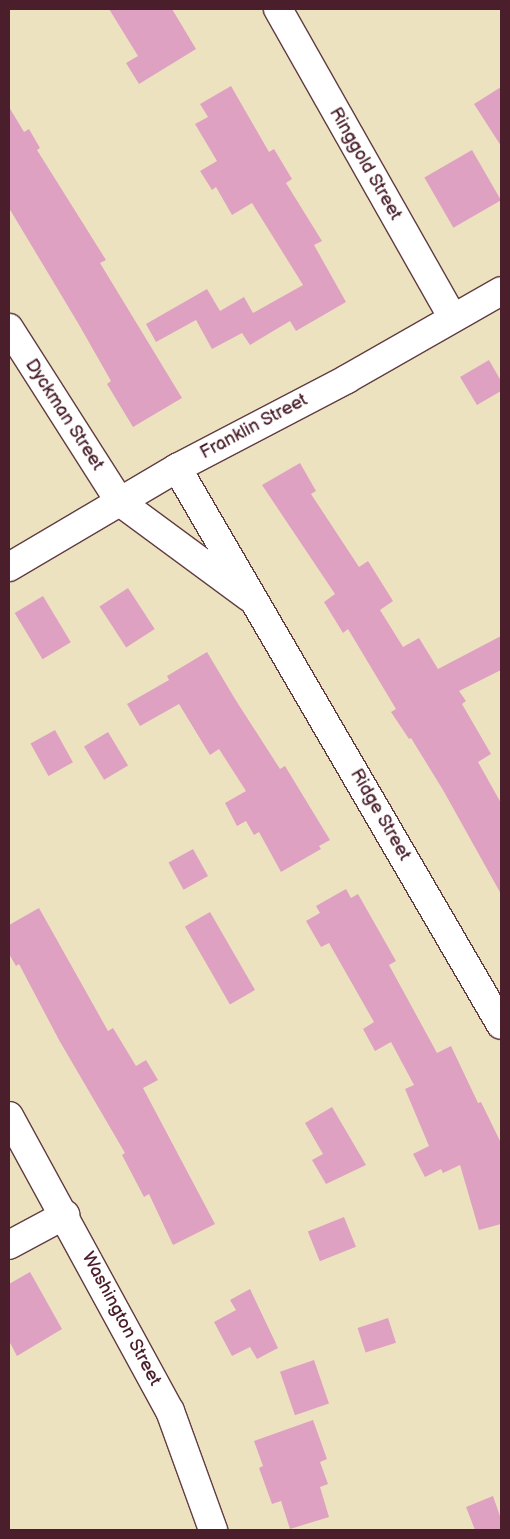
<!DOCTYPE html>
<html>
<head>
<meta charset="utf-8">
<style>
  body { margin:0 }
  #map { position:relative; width:510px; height:1539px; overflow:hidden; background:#ece2c0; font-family:"Balsamiq Sans",sans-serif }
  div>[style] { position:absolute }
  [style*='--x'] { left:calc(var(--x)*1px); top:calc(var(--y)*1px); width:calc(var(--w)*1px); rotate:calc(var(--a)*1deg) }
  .building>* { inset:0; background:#dfa1c2; transform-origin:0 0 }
  .roads { filter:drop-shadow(1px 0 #623c41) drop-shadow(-1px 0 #623c41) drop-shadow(0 1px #623c41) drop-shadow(0 -1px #623c41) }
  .street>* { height:28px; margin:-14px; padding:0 14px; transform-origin:14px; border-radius:14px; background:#fff }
  .secondary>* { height:28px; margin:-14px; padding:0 14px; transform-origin:14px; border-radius:14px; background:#fff }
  span { translate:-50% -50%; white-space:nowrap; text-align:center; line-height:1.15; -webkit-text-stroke:4.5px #fff; paint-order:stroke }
  .street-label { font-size:18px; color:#4a1f2b }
  .frame { position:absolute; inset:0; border:10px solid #4a1f2b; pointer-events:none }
</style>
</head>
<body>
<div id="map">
  <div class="building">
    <i style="clip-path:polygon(109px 9px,172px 9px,196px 49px,139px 84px,126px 63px,138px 56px)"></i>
    <i style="clip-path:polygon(231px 86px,269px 152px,274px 149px,292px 179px,286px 183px,322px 241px,314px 245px,346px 302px,296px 331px,290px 321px,250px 345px,242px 333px,212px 349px,196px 320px,156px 342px,146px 324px,207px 289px,220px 311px,244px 297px,253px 313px,303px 285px,252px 203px,232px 215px,216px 187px,212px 190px,200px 171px,217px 161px,195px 124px,208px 117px,200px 104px)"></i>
    <i style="clip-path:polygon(501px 87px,501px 146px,474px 104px)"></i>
    <i style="clip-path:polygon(9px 107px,24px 132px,29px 129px,40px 148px,37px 150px,106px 260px,100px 263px,182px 398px,133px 427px,107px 384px,111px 381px,78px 323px,9px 208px)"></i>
    <i style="left:472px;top:150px;width:58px;height:55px;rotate:60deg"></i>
    <i style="clip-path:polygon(489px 360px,501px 381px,501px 391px,477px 405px,460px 377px)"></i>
    <i style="clip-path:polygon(300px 463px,316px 491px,311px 494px,359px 567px,368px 561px,393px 601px,380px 610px,403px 647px,419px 638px,438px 669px,501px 636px,501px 670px,459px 691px,466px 701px,462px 704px,491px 754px,478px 762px,501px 803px,501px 894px,443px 790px,411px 738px,409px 739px,391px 712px,396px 709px,348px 629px,343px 633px,324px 602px,335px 594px,262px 485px)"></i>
    <i style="left:128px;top:588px;width:49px;height:34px;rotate:57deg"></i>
    <i style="left:43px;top:596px;width:54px;height:33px;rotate:59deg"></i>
    <i style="clip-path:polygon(207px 652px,235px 699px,280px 769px,285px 766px,330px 840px,319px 846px,321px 849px,281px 872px,259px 832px,254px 835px,246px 821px,237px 826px,225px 803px,246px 791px,219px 749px,210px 755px,179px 704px,140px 726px,127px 704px,169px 680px,167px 676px)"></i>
    <i style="left:55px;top:730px;width:37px;height:28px;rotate:61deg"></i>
    <i style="left:108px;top:732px;width:39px;height:28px;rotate:59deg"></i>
    <i style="left:193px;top:849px;width:31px;height:28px;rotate:61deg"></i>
    <i style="clip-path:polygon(346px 889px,351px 898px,358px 894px,396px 961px,389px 965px,437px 1053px,451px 1046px,478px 1103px,481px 1102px,501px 1143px,501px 1224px,479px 1230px,460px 1165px,443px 1173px,441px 1169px,425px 1177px,413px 1154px,429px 1146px,405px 1089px,414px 1085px,391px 1042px,375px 1051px,363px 1029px,374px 1022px,329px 943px,321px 947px,306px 921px,320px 913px,316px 906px)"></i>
    <i style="clip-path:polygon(39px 908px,108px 1031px,113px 1028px,136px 1066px,146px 1060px,158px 1080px,143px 1088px,215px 1224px,173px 1245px,149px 1194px,144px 1197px,122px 1155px,125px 1153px,59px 1040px,19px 964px,16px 966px,9px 954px,9px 925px)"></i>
    <i style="left:210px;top:912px;width:90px;height:29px;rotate:60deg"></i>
    <i style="clip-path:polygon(332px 1107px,366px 1165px,326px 1184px,312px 1160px,323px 1154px,305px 1123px)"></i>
    <i style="left:344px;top:1217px;width:32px;height:39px;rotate:68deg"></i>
    <i style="clip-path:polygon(30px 1272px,62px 1329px,17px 1356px,9px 1341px,9px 1284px)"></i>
    <i style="clip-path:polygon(250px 1289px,278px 1348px,257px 1359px,250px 1347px,232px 1356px,214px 1322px,236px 1310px,230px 1300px)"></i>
    <i style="left:388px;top:1318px;width:26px;height:32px;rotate:72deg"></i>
    <i style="left:314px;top:1360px;width:46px;height:36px;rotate:71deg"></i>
    <i style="clip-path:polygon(313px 1420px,327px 1459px,320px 1462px,328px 1484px,320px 1487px,329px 1517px,290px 1529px,281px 1501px,272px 1504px,259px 1468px,263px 1466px,254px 1441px)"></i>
    <i style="clip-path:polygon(493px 1496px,501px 1519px,501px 1530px,475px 1530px,466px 1507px)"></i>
  </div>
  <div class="roads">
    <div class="street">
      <i style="--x:278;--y:9;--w:355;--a:60.5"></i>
      <i style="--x:9;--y:328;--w:206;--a:57.5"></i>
      <i style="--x:120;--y:502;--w:160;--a:36.4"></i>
      <i style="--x:177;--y:468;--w:644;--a:59.81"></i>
      <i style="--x:9;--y:567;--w:195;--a:-30.5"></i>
      <i style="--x:177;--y:468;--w:192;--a:-27.6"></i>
      <i style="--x:347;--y:379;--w:177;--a:-29.7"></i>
      <i style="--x:9;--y:1245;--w:64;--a:-28.2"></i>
    </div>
    <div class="secondary">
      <i style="--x:9;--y:1116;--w:336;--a:61.4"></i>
      <i style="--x:170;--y:1411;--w:127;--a:70.1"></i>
    </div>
  </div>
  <div class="street-label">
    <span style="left:365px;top:164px;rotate:60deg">Ringgold Street</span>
    <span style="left:64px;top:415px;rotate:57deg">Dyckman Street</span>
    <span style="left:254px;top:427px;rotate:-28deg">Franklin Street</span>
    <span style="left:380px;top:815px;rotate:60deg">Ridge Street</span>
    <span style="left:121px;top:1319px;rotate:62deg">Washington Street</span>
  </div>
  <div class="frame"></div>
</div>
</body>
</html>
